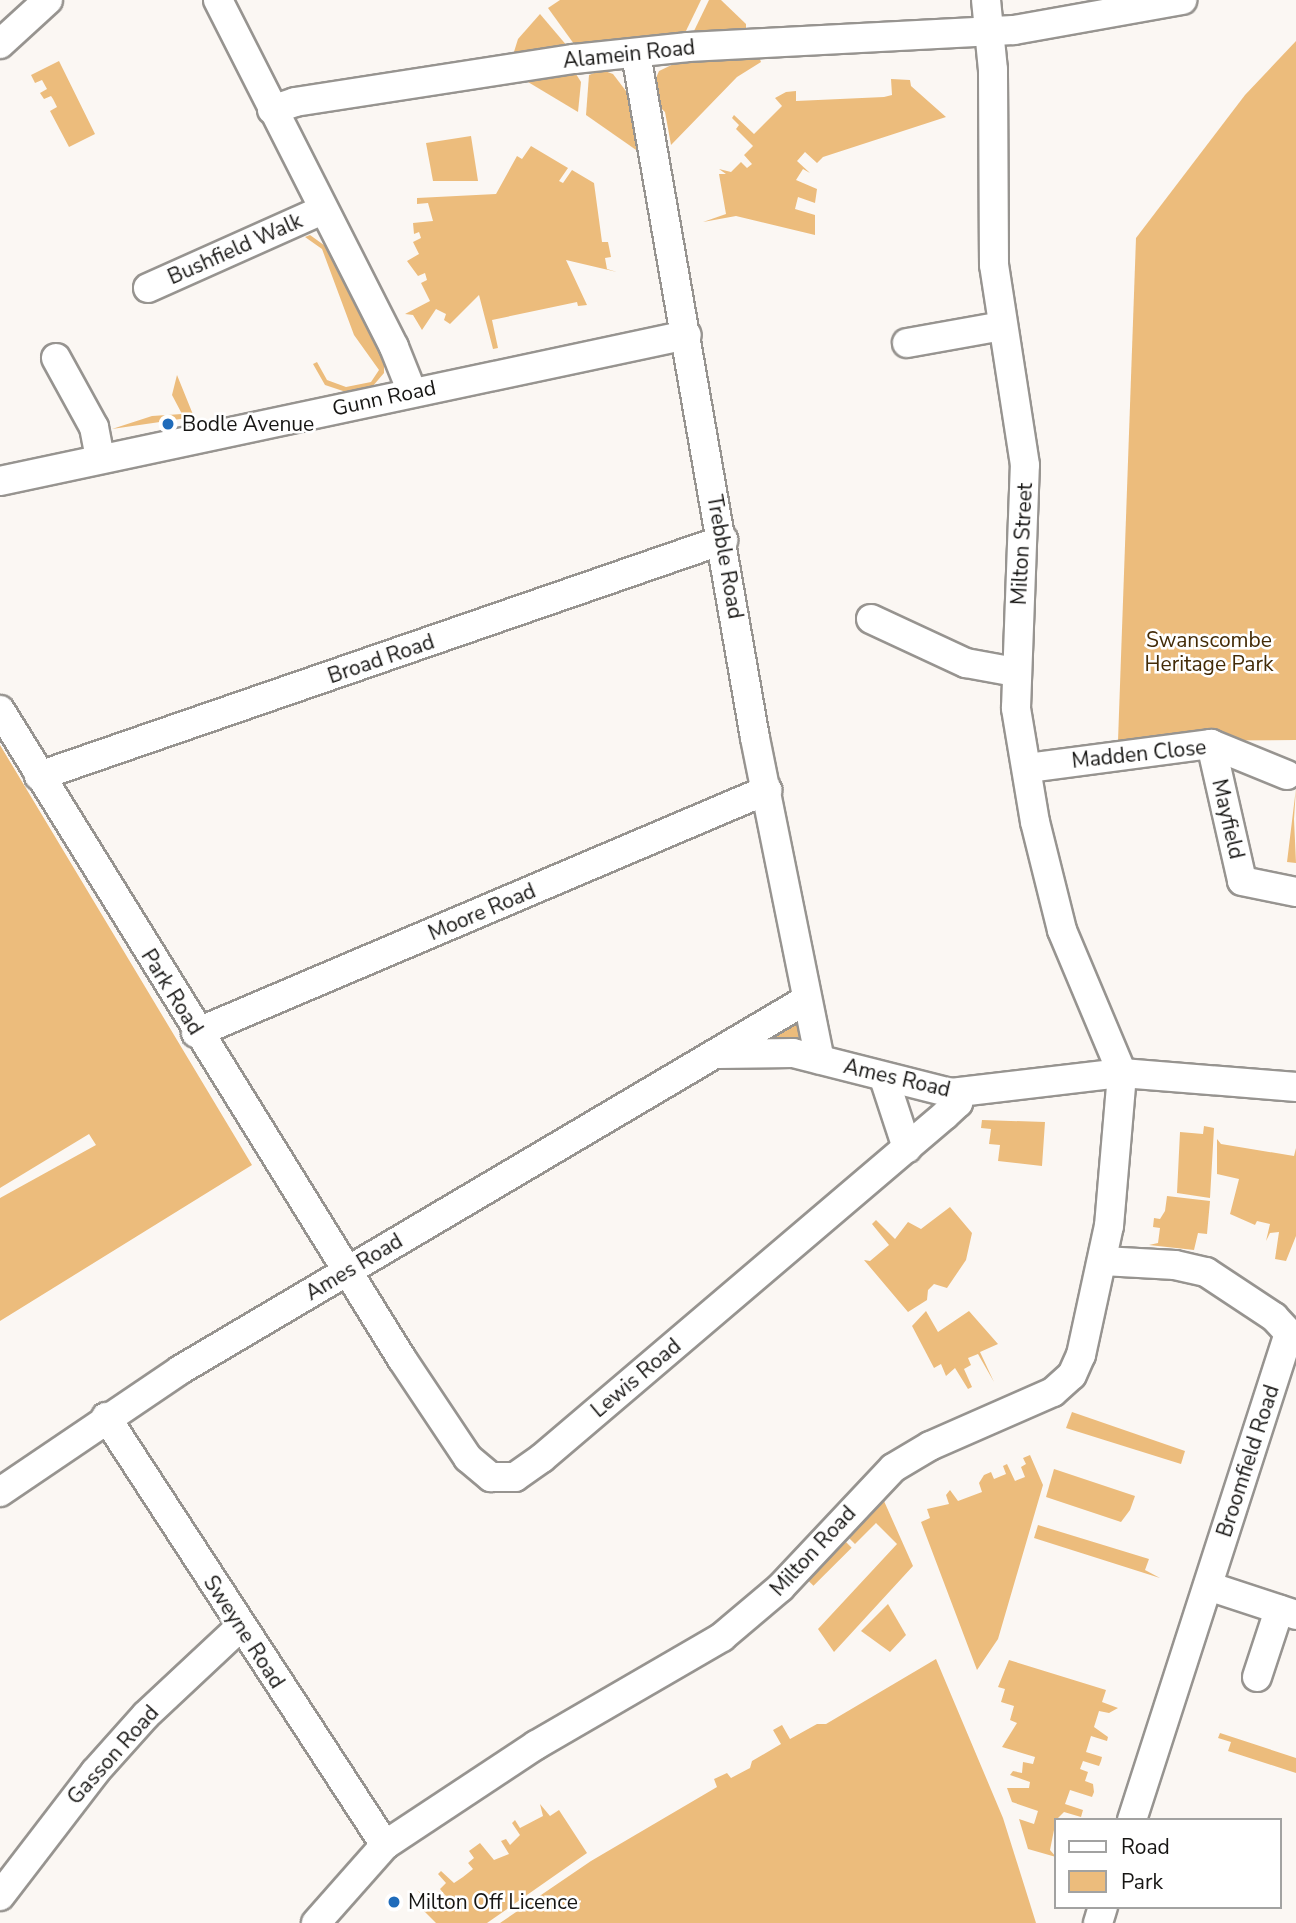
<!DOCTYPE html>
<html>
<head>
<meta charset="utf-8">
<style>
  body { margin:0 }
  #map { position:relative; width:1296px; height:1923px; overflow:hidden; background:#fbf7f3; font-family:"Nunito Sans",sans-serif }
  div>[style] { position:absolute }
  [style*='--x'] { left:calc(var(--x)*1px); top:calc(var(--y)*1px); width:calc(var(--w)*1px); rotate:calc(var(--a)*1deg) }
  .green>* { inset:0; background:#ecbc7c; transform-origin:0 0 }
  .roads { filter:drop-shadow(2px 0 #979490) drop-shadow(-2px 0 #979490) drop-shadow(0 2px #979490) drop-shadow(0 -2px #979490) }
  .minor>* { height:28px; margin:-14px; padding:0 14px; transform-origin:14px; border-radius:14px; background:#fff }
  .dots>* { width:19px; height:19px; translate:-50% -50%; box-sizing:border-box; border:4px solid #fff; border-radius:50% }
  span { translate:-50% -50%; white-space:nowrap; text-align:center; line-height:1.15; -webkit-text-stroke:5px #fff; paint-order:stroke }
  .street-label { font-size:21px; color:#171614 }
  .poi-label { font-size:21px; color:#171614 }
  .left { translate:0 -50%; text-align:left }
  .park-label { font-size:21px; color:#432b07 }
  .legend { position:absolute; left:1054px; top:1818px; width:228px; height:91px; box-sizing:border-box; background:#fff; border:2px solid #a2a2a1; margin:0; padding:9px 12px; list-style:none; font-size:21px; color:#171614 }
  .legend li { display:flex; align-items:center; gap:14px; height:35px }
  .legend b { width:35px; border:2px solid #a2a2a1 }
</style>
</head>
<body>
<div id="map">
  <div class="green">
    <i style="clip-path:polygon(560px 0,701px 0,684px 35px,583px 46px,574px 44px,548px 8px)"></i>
    <i style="clip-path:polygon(709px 0,721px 0,746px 24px,746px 30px,693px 33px)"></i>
    <i style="clip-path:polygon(540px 14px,568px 47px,513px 55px,518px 39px)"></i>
    <i style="clip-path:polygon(1296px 41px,1296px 740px,1118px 741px,1136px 238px,1245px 95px)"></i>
    <i style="clip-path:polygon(759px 57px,761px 62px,737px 77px,671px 145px,665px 112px,658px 105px,653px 85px,659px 71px,680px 61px)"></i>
    <i style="clip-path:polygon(59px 61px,95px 134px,69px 147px,50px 111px,57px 107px,53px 99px,51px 96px,44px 99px,40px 93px,47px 89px,42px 80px,35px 83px,31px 75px)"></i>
    <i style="clip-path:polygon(602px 70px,613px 74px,629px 95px,639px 152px,586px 115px,589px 75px)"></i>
    <i style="clip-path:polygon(576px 74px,581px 82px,578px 112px,528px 82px)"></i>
    <i style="clip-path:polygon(891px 79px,910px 80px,911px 86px,946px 117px,823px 157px,817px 163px,805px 152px,797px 161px,810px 173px,803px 169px,796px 180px,817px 189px,815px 203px,798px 197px,795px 209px,815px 215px,815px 235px,736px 216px,703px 222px,726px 214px,719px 174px,726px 174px,719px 169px,731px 172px,741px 162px,747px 168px,752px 164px,744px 155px,753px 146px,736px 129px,739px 125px,732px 118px,734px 115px,754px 134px,782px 106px,775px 98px,786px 92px,796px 91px,796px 101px,884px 97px,892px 95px)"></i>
    <i style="clip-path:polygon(471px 136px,478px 181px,433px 181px,426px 143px)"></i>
    <i style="clip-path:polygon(531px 146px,568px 168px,559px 181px,563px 183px,572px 170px,594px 183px,602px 242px,608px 242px,611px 257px,605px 258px,607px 269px,617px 272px,566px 260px,587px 305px,578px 306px,577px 302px,492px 320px,498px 348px,493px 349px,479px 295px,450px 324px,444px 320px,446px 314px,436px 309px,422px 330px,413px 315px,405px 314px,430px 301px,421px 283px,427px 280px,425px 273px,418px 276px,407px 261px,419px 254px,413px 242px,421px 238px,419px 232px,414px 234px,413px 223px,433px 221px,428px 203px,417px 204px,417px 198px,496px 194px,517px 156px,522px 159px)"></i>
    <i style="clip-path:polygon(310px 235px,328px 248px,384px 357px,384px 373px,372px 387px,346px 392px,325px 385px,313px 364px,317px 362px,327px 380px,346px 387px,371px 382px,379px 370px,354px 335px,322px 249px,305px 237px)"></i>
    <i style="clip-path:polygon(177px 375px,194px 417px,112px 429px,152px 416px,182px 414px,172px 395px)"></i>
    <i style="clip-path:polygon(0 745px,252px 1165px,0 1321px,0 1198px,96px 1145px,89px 1134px,0 1188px)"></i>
    <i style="clip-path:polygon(1296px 788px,1294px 819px,1296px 863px,1287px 862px)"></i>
    <i style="clip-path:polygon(796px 1014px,806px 1043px,745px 1043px)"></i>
    <i style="clip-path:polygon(982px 1120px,1045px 1122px,1042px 1166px,998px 1161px,1000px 1145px,989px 1144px,991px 1129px,981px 1128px)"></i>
    <i style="clip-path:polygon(1204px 1126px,1214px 1128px,1210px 1198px,1177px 1193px,1180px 1132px,1203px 1134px)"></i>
    <i style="clip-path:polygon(1217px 1139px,1221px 1144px,1294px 1156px,1296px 1148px,1296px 1236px,1286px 1261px,1275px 1259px,1279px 1232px,1270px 1233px,1266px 1241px,1270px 1224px,1257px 1221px,1255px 1225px,1230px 1214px,1239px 1179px,1217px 1174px)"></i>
    <i style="clip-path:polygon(1167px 1196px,1210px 1201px,1207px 1234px,1198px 1233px,1194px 1250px,1149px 1245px,1158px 1243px,1160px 1228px,1153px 1227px,1154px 1218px,1160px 1219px,1165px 1211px)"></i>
    <i style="clip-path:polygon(950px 1207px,972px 1233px,966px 1260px,947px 1288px,934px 1284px,928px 1290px,927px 1300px,908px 1312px,864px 1260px,870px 1261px,889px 1245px,872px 1224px,876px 1220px,895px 1239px,908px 1222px,921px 1229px)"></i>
    <i style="clip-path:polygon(926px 1311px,938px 1332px,969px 1311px,998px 1344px,980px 1352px,994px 1382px,978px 1354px,968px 1358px,971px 1365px,964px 1369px,972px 1387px,968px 1389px,955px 1368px,946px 1376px,941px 1364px,934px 1368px,912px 1326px)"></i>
    <i style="clip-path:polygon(1072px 1412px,1185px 1451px,1181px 1464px,1066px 1428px)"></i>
    <i style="clip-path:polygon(1030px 1455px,1043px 1485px,998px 1639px,977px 1670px,921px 1522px,930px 1518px,927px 1509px,949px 1504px,946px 1495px,950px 1490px,958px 1501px,982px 1492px,979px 1483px,984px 1475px,991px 1472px,994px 1479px,1006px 1474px,1003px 1466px,1007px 1464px,1015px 1481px,1025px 1477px,1021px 1467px,1026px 1464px,1023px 1458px)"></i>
    <i style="clip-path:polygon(1054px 1469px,1135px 1496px,1130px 1510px,1121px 1522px,1046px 1497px)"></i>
    <i style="clip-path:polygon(884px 1501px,913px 1566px,834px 1652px,818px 1629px,897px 1544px,876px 1523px,855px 1544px,849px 1538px)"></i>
    <i style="clip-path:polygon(1038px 1525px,1149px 1559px,1145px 1570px,1160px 1578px,1034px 1538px)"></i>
    <i style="left:846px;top:1542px;width:8px;height:54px;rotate:45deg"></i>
    <i style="clip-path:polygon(888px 1604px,906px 1635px,890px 1652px,861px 1631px)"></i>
    <i style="clip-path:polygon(936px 1659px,1003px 1818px,1036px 1923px,500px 1923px,591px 1861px,717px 1787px,714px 1779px,727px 1773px,731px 1778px,750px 1768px,752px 1761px,781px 1744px,773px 1730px,782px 1725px,790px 1739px,817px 1724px,826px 1724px)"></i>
    <i style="clip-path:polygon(1009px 1660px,1106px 1690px,1102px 1702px,1118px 1708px,1109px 1713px,1099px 1711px,1094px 1727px,1108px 1737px,1107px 1741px,1091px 1736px,1086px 1752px,1102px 1757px,1101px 1761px,1099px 1766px,1083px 1761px,1080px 1769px,1088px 1772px,1085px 1781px,1093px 1784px,1094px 1792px,1092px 1797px,1070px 1790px,1065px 1804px,1083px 1810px,1081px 1817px,1064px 1812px,1056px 1820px,1050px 1850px,1056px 1857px,1028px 1849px,1019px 1819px,1034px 1824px,1038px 1811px,1012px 1802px,1007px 1788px,1029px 1788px,1030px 1782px,1010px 1775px,1013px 1771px,1022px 1773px,1023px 1762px,1033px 1764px,1035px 1757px,1002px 1747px,1017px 1723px,1010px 1720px,1014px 1706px,1001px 1702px,1005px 1689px,998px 1687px)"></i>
    <i style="clip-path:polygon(1220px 1733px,1296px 1758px,1296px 1773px,1228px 1751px,1231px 1742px,1218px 1738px)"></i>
    <i style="clip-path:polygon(540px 1804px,550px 1816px,559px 1810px,587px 1853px,487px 1923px,436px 1923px,418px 1905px,425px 1898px,417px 1890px,435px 1904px,445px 1895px,440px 1889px,446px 1883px,438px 1874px,441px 1871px,454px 1883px,463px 1877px,473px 1869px,468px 1863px,474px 1858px,469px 1851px,480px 1843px,494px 1860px,509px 1854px,501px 1841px,506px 1839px,510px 1845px,520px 1835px,512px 1823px,515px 1820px,520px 1828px,543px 1816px)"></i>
  </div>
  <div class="roads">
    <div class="minor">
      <i style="--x:218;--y:0;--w:389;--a:63.1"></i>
      <i style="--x:394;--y:347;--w:48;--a:68.2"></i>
      <i style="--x:0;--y:44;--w:65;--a:-42.5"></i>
      <i style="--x:636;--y:54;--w:694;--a:80.13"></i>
      <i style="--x:755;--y:738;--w:328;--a:78.6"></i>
      <i style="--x:272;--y:110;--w:24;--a:-19"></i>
      <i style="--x:295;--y:102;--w:282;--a:-8.8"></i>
      <i style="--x:574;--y:59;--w:115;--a:-6"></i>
      <i style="--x:688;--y:47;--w:326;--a:-3"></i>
      <i style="--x:1014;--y:30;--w:171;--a:-10.1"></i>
      <i style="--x:148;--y:288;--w:191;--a:-24.1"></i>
      <i style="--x:907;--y:343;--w:97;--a:-10.1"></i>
      <i style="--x:56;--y:358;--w:79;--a:61.2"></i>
      <i style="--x:94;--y:427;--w:32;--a:79"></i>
      <i style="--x:0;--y:481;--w:702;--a:-12"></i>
      <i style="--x:871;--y:619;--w:105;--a:24.9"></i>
      <i style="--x:966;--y:663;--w:50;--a:10.4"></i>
      <i style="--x:0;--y:710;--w:763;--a:58.23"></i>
      <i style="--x:402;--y:1359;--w:119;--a:56.3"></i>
      <i style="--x:468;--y:1458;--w:30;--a:40"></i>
      <i style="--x:491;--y:1477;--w:24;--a:0"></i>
      <i style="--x:515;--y:1477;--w:33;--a:-35"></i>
      <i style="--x:542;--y:1458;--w:529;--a:-40.4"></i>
      <i style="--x:945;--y:1115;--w:18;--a:-43"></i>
      <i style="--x:958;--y:1103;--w:11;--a:-80"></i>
      <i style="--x:1211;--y:744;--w:140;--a:77.2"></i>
      <i style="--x:1242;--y:881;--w:55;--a:11.5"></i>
      <i style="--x:1028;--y:768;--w:185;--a:-7.5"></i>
      <i style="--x:1211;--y:744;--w:82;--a:22.2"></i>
      <i style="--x:39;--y:776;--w:724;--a:-19.04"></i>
      <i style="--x:196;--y:1033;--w:621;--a:-23.05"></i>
      <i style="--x:718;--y:1054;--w:75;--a:-0.8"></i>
      <i style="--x:793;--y:1053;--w:163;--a:14.2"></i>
      <i style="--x:951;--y:1093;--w:172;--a:-6.7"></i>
      <i style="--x:1122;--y:1073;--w:175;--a:4.6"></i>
      <i style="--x:884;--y:1078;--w:74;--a:71.8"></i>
      <i style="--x:1103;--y:1261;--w:72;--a:3.2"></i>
      <i style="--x:1175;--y:1265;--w:32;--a:13"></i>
      <i style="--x:1206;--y:1272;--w:82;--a:33.5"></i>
      <i style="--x:1274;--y:1317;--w:22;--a:47"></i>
      <i style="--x:1289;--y:1333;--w:512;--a:107.87"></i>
      <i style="--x:106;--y:1417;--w:511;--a:56.9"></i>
      <i style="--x:0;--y:1492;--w:217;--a:-34.1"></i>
      <i style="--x:180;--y:1370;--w:727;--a:-30.59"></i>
      <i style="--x:1208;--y:1586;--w:93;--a:18.2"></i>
      <i style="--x:1257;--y:1677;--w:71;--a:-71.8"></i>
      <i style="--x:0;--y:1896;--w:156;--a:-52.5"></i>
      <i style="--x:95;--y:1772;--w:76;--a:-48.2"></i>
      <i style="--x:146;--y:1715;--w:129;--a:-43.1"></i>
      <i style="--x:316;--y:1923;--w:104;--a:-48.5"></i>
      <i style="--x:385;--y:1845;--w:181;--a:-33.5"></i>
      <i style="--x:536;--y:1745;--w:215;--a:-30.1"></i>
      <i style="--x:722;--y:1637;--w:76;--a:-40.2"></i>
      <i style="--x:780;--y:1588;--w:165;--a:-46.7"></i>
      <i style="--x:893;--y:1468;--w:43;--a:-30.7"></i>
      <i style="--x:930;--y:1446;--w:134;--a:-23.7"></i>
      <i style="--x:1053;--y:1392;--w:25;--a:-42"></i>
      <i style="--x:1072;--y:1375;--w:22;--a:-66"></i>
      <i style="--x:1081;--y:1355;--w:132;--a:-77.8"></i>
      <i style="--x:1109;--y:1226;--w:154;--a:-85.1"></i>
      <i style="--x:1122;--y:1073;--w:155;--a:-112.8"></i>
      <i style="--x:1062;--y:930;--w:111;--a:-104"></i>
      <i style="--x:1035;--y:822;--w:116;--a:-99.5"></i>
      <i style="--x:1016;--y:708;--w:243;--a:-87.9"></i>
      <i style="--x:1025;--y:465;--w:202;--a:-98.8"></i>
      <i style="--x:994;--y:265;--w:195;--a:-90.3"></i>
      <i style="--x:993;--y:70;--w:70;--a:-95.7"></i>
      <i style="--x:1098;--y:1923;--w:17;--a:-73"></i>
    </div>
  </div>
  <div class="dots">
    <i style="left:168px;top:424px;background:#1f6bba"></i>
    <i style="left:394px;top:1902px;background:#1f6bba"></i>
  </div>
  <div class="street-label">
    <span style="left:629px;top:54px;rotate:-6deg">Alamein Road</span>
    <span style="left:235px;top:249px;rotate:-24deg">Bushfield Walk</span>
    <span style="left:384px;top:398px;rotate:-12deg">Gunn Road</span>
    <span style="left:1022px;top:544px;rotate:-87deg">Milton Street</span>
    <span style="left:725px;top:557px;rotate:80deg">Trebble Road</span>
    <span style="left:381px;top:659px;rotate:-19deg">Broad Road</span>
    <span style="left:1139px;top:754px;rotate:-6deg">Madden Close</span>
    <span style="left:1228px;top:819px;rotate:77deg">Mayfield</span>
    <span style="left:482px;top:912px;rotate:-23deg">Moore Road</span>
    <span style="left:172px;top:992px;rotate:58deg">Park Road</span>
    <span style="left:897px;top:1078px;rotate:13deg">Ames Road</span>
    <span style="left:354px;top:1267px;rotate:-31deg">Ames Road</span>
    <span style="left:636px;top:1378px;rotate:-40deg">Lewis Road</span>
    <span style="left:1248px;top:1461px;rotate:-72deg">Broomfield Road</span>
    <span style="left:813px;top:1551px;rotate:-47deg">Milton Road</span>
    <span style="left:244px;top:1632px;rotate:57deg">Sweyne Road</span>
    <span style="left:113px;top:1755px;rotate:-48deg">Gasson Road</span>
  </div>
  <div class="poi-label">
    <span class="left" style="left:182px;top:424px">Bodle Avenue</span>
    <span class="left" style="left:408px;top:1902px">Milton Off Licence</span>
  </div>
  <div class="park-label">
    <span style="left:1209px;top:652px">Swanscombe<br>Heritage Park</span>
  </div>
  <ul class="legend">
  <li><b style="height:9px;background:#fff"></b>Road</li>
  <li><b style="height:19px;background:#ecbc7c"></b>Park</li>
  </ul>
</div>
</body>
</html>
